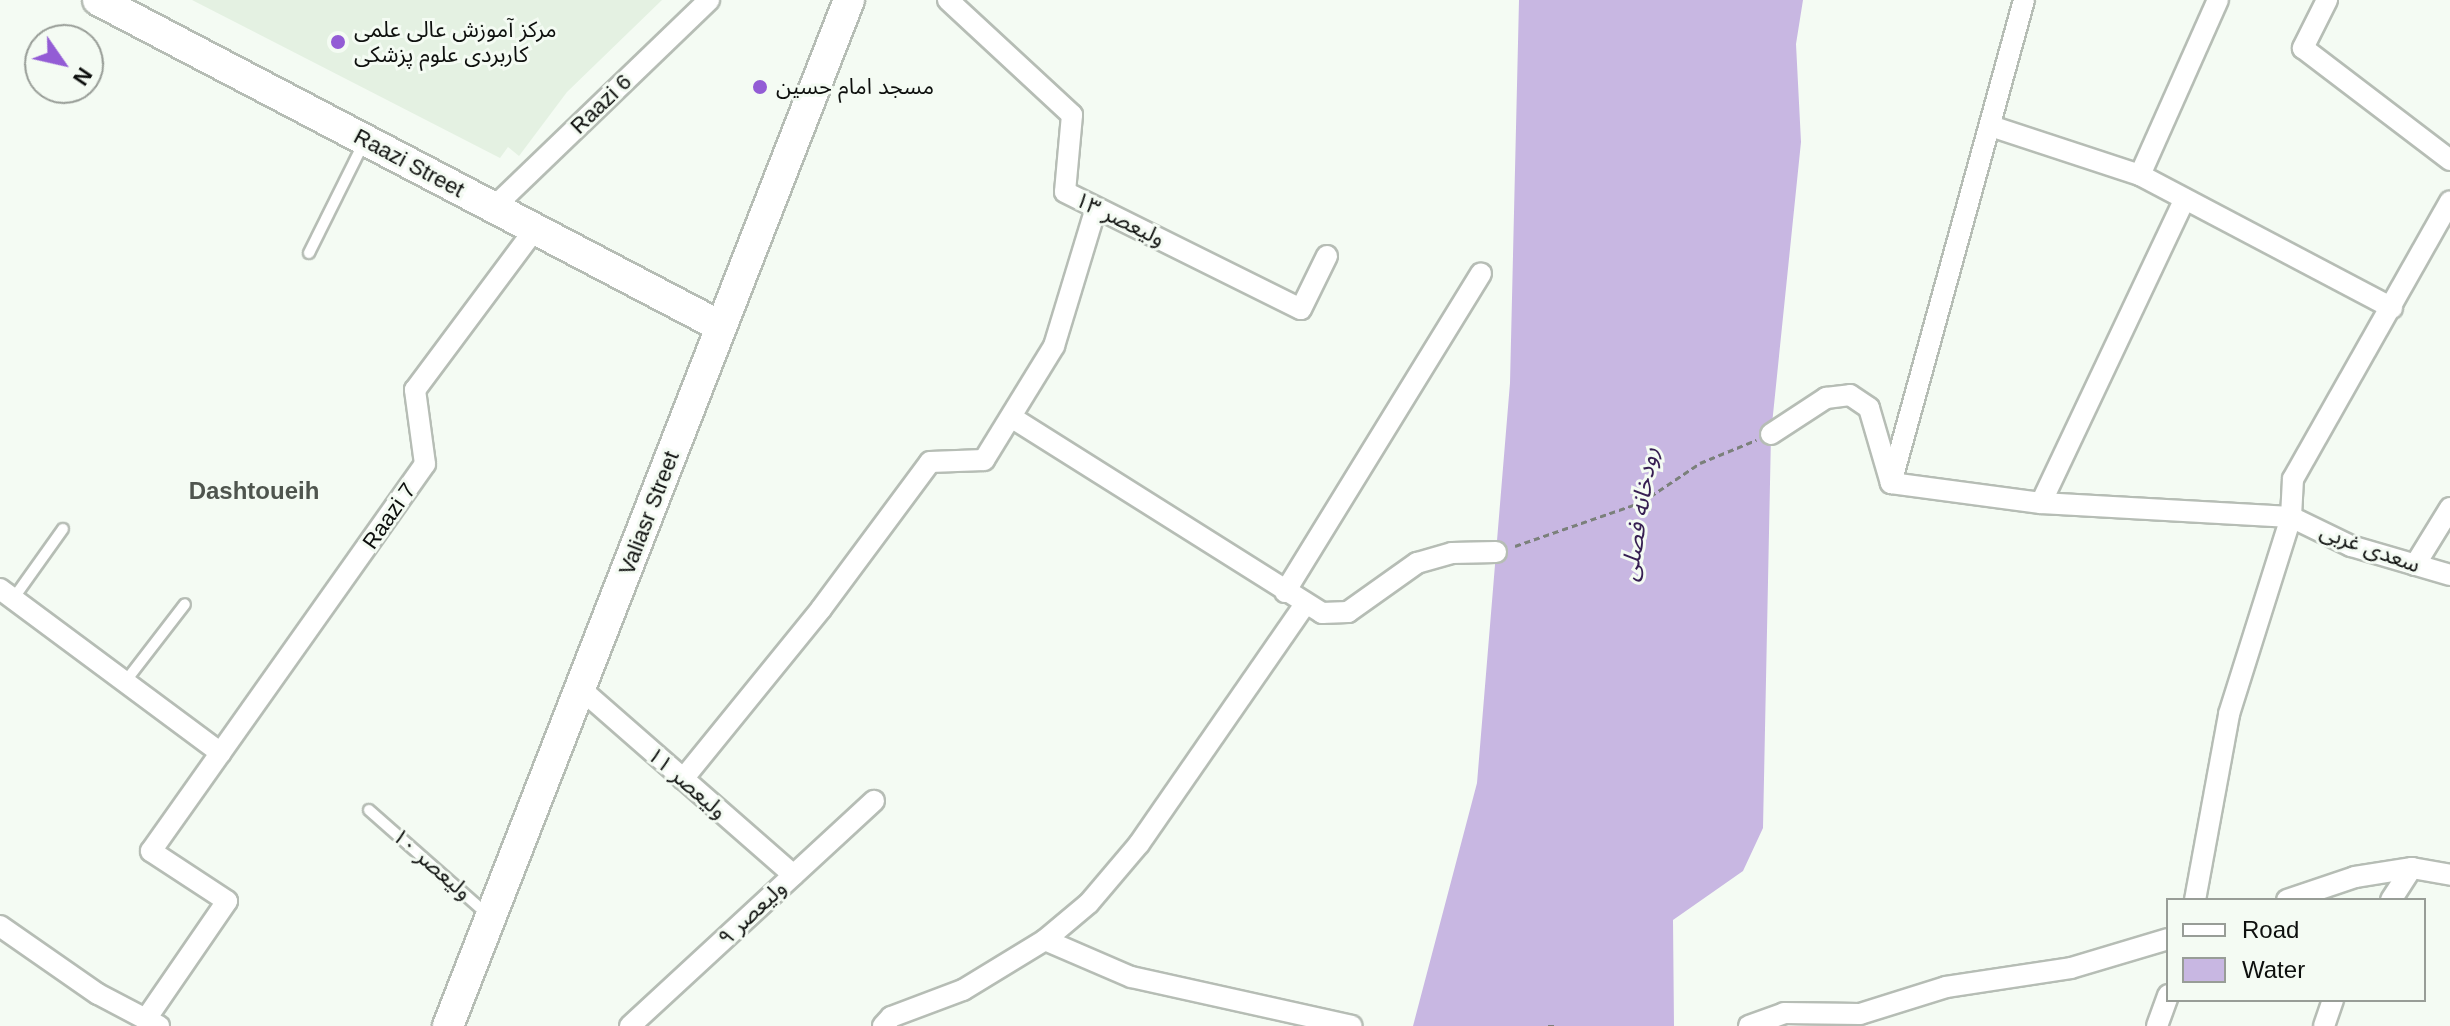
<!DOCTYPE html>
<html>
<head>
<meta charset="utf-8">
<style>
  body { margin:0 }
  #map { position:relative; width:2450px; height:1026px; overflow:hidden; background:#f4fbf3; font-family:Arial,"Noto Sans Arabic",sans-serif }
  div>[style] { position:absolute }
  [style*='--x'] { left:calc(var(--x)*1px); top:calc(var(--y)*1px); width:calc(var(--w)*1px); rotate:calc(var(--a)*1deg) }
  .built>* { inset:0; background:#e4f1e2 }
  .water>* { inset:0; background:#c8b7e2 }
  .path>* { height:3px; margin-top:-1.5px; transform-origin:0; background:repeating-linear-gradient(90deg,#7b807b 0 6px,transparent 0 10px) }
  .roads { filter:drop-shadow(2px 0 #b6bdb5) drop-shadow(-2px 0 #b6bdb5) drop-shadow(0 2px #b6bdb5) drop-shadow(0 -2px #b6bdb5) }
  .lane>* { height:10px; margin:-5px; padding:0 5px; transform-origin:5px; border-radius:5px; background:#fff }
  .street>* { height:20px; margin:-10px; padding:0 10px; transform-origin:10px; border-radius:10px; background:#fff }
  .secondary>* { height:30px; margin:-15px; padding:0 15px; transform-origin:15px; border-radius:15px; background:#fff }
  .dots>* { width:22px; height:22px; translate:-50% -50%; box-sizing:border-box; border:4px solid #f4fbf3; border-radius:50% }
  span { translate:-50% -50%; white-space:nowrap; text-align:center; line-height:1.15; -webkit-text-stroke:6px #f4fbf3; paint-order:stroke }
  .poi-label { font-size:22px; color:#0d0f0d }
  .left { translate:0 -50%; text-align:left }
  .street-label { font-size:22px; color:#0d0f0d }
  .neighbourhood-label { font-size:24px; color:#4f554e; font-weight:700 }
  .water-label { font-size:24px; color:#361e52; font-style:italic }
  .legend { position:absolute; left:2166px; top:898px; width:260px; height:104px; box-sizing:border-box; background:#f4fbf3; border:2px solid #989d97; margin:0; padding:10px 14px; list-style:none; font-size:24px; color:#0d0f0d }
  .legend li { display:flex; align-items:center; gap:16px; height:40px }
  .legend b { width:40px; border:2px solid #989d97 }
  .north { position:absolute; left:24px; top:24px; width:80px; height:80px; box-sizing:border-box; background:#f4fbf3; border:2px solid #989d97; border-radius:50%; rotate:124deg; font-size:22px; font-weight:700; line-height:32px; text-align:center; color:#0d0f0d }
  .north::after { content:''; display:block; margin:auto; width:28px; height:36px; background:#935cd5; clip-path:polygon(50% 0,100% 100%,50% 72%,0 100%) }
</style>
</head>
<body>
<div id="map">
  <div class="built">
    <i style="clip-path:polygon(192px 0,662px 0,567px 92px,519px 156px,508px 147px,500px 158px)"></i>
  </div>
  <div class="water">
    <i style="clip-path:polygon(1519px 0,1803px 0,1796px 44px,1801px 142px,1771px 434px,1763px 828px,1743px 871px,1673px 920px,1674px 1026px,1413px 1026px,1477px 783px,1510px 383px)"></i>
  </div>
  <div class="path">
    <i style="--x:1515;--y:546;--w:134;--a:-19.1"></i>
    <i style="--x:1642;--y:502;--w:70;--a:-33.9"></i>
    <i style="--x:1700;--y:463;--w:61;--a:-22.3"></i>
    <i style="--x:1548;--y:1026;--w:9;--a:0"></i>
  </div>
  <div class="roads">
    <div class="lane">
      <i style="--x:309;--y:253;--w:124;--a:-63.6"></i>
      <i style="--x:13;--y:599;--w:86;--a:-54.5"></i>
      <i style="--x:125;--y:682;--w:98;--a:-52.4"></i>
      <i style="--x:369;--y:810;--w:156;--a:41.4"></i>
    </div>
    <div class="street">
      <i style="--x:948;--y:0;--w:169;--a:42.8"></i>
      <i style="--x:1072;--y:115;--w:77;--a:95.2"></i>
      <i style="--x:1065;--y:192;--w:263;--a:26.4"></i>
      <i style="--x:1301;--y:309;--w:59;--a:-63.9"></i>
      <i style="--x:2327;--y:0;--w:54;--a:116.6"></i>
      <i style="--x:2303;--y:48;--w:185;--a:37.3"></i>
      <i style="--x:1991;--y:126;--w:157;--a:18.2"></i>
      <i style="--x:2140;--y:175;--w:285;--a:27.8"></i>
      <i style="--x:2140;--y:175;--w:192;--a:-66"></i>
      <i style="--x:493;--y:208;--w:300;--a:-43.9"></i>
      <i style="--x:1011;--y:417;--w:368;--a:32.2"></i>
      <i style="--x:1322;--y:613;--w:26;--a:-2"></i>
      <i style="--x:1348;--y:612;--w:85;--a:-35.4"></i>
      <i style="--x:1417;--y:563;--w:36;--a:-16"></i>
      <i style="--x:1452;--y:553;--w:44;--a:-1.3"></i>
      <i style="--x:1771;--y:434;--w:66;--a:-33.2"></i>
      <i style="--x:1826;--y:398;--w:24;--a:-7"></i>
      <i style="--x:1850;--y:395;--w:23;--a:34"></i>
      <i style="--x:1869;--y:408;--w:78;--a:73.7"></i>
      <i style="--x:1891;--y:483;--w:151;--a:7.6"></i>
      <i style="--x:2041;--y:503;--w:250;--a:3.2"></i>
      <i style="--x:2291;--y:517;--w:67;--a:25.8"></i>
      <i style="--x:2351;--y:546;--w:103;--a:16.3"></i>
      <i style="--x:1891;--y:483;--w:501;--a:-74.6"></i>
      <i style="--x:2041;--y:503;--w:336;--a:-64.7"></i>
      <i style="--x:2415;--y:565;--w:67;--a:-58.4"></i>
      <i style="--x:0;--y:589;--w:275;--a:36.6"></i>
      <i style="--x:1285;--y:592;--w:374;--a:-58.4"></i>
      <i style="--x:582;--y:690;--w:281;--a:41.2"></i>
      <i style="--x:683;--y:779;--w:219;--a:-50.9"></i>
      <i style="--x:821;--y:609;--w:183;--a:-53.4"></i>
      <i style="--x:930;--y:462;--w:54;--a:-2.1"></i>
      <i style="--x:984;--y:460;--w:134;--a:-58.4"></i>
      <i style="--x:1054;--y:346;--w:144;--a:-73.1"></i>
      <i style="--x:2195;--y:900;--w:189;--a:-79.6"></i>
      <i style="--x:2229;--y:714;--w:207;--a:-72.5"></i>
      <i style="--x:2291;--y:517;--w:38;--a:-87"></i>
      <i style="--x:2293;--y:479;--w:319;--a:-60.5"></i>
      <i style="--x:2287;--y:900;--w:72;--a:-18.7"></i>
      <i style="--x:2355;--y:877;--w:58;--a:-9"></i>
      <i style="--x:2412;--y:868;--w:39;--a:10"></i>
      <i style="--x:2391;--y:900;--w:38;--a:-57"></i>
      <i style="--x:0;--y:926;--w:119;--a:34.8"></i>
      <i style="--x:98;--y:994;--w:69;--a:27.7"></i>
      <i style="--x:1045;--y:940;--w:94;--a:23.3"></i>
      <i style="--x:1131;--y:977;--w:226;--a:12.5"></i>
      <i style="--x:146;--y:1019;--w:143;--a:-55.5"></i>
      <i style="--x:227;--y:901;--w:91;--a:-146.7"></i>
      <i style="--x:151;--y:851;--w:474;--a:-54.7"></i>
      <i style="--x:425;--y:464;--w:75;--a:-97.7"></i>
      <i style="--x:415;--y:390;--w:201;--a:-53.3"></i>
      <i style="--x:630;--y:1026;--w:332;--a:-42.7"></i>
      <i style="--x:883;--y:1026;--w:12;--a:-48"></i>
      <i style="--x:891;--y:1017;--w:77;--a:-20.6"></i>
      <i style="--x:963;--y:990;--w:96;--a:-31.4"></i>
      <i style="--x:1045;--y:940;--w:57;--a:-40.1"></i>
      <i style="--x:1089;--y:903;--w:77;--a:-49.7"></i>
      <i style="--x:1139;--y:844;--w:292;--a:-55.3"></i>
      <i style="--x:1749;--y:1026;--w:37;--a:-20"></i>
      <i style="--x:1784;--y:1013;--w:76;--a:0.8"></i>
      <i style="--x:1860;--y:1014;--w:90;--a:-17.4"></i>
      <i style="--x:1946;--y:987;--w:126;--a:-8.6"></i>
      <i style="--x:2071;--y:968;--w:101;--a:-16.6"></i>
      <i style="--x:2157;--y:1026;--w:33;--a:-70"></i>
      <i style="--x:2324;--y:1026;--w:28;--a:-71"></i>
    </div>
    <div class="secondary">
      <i style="--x:98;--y:0;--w:702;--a:27.66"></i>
      <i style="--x:448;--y:1026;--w:1102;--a:-68.65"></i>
    </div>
  </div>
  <div class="dots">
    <i style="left:338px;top:42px;background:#935cd5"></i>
    <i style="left:760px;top:87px;background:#935cd5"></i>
  </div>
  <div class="poi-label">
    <span class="left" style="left:354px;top:42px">مرکز آموزش عالی علمی<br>کاربردی علوم پزشکی</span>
    <span class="left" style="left:776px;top:87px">مسجد امام حسین</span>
  </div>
  <div class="street-label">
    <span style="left:601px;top:104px;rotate:-44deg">Raazi 6</span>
    <span style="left:409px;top:163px;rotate:28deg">Raazi Street</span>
    <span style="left:1120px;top:219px;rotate:26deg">ولیعصر ۱۳</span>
    <span style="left:649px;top:513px;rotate:-69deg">Valiasr Street</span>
    <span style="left:389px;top:516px;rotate:-55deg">Raazi 7</span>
    <span style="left:2370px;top:548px;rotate:20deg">سعدی غربی</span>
    <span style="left:687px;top:783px;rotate:41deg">ولیعصر ۱۱</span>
    <span style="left:432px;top:864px;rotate:41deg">ولیعصر ۱۰</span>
    <span style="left:752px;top:913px;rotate:-43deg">ولیعصر ۹</span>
  </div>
  <div class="neighbourhood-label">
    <span style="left:254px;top:491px">Dashtoueih</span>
  </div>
  <div class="water-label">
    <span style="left:1639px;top:514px;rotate:-81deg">رودخانه فصلی</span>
  </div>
  <ul class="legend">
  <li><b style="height:10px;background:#fff"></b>Road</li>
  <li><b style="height:22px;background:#c8b7e2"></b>Water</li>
  </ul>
  <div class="north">N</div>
</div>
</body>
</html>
